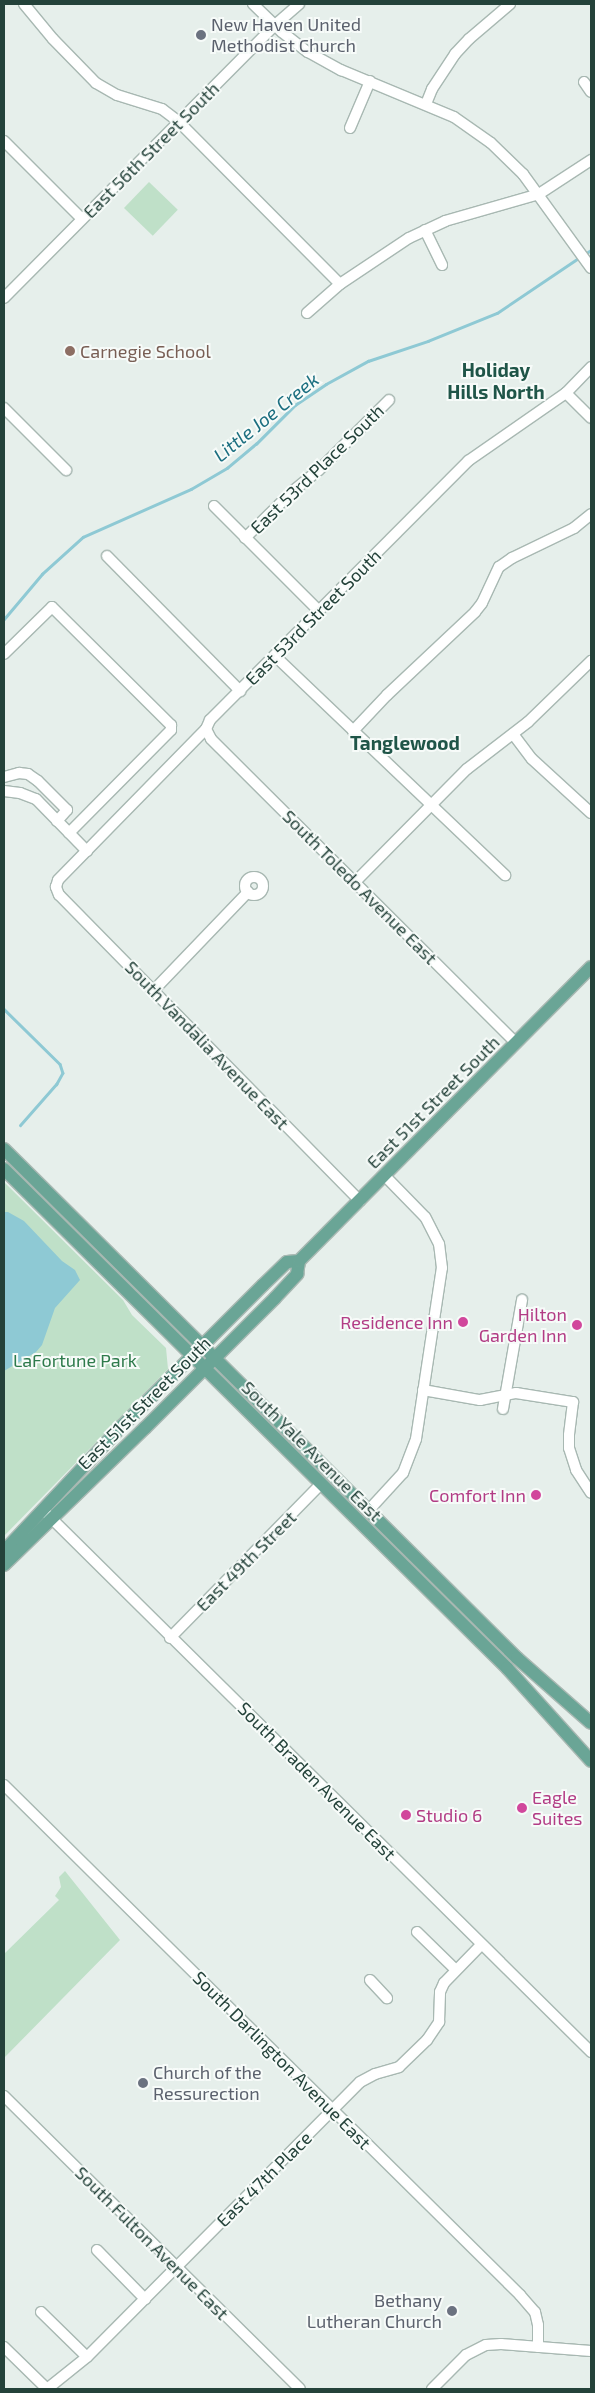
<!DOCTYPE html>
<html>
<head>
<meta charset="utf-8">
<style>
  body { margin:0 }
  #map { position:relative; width:595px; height:2393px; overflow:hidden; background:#e6efeb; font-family:"Exo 2",sans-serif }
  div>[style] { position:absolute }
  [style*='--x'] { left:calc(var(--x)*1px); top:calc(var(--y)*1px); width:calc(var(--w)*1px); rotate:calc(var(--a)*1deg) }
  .green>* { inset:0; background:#bfe0c8; transform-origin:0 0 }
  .water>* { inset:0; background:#8ec9d4 }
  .stream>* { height:2.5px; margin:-1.25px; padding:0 1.25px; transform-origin:1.25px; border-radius:1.25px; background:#8ec9d4 }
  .roads { filter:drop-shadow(1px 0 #a8b8b2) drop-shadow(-1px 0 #a8b8b2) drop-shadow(0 1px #a8b8b2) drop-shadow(0 -1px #a8b8b2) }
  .minor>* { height:10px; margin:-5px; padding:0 5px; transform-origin:5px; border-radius:5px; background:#fff }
  .minor>.ring { margin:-5px; padding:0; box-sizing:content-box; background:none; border:10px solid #fff; border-radius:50% }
  .major>* { height:12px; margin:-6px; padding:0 6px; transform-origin:6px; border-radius:6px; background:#6aa596 }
  .dots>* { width:14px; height:14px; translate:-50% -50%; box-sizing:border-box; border:2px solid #f7fbf9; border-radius:50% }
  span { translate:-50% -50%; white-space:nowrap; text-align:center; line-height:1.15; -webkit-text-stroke:4px #f7fbf9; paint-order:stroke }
  .worship-label { font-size:18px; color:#5b616d }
  .left { translate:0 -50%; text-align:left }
  .right { translate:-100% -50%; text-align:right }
  .street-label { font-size:18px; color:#24423a }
  .education-label { font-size:18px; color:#785e54 }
  .hotel-label { font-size:18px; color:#b23c85 }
  .park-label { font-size:18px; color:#2d7a4b }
  .neighbourhood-label { font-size:19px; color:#1f5548; font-weight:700 }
  .water-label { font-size:19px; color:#1c6f80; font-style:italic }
  .frame { position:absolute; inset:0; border:5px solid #24423a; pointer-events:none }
</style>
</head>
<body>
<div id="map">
  <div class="green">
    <i style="left:149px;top:182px;width:40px;height:36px;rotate:44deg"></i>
    <i style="clip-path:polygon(4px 1182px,123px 1300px,132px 1315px,166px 1348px,168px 1369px,4px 1536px)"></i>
    <i style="clip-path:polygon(65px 1871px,120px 1940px,4px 2058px,4px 1954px,59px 1900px,55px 1896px,61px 1887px,59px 1877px)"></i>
  </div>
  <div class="water">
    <i style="clip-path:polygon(4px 1212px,8px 1212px,24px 1221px,62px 1261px,75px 1270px,80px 1280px,55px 1308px,42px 1345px,36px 1352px,4px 1371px)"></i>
  </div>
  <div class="stream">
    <i style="--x:585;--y:254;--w:7;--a:-34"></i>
    <i style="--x:4;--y:619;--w:59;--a:-49.8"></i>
    <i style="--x:42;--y:574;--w:55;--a:-42.1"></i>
    <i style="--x:83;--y:537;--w:118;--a:-24"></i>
    <i style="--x:191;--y:489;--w:42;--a:-30.3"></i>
    <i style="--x:227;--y:468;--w:38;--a:-40"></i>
    <i style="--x:256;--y:444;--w:55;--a:-45"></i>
    <i style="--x:295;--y:405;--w:37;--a:-34"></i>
    <i style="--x:326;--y:384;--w:48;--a:-28.7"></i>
    <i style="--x:368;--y:361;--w:63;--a:-18.4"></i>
    <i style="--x:428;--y:341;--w:74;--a:-22.1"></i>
    <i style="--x:497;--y:313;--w:100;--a:-34"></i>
    <i style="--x:4;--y:1009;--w:78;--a:44.5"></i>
    <i style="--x:60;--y:1064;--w:9;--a:72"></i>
    <i style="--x:63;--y:1073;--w:13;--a:119"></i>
    <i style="--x:57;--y:1084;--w:55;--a:131.3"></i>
  </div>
  <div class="roads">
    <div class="minor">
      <i style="--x:24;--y:4;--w:45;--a:50.4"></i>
      <i style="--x:53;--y:39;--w:62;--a:45.7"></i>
      <i style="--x:96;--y:83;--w:24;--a:30"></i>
      <i style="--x:117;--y:95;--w:47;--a:17.3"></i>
      <i style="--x:162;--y:109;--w:21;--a:37"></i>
      <i style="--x:179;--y:122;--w:228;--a:45.2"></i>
      <i style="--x:253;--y:4;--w:40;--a:44"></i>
      <i style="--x:282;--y:32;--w:33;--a:38"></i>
      <i style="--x:308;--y:52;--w:38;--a:29"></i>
      <i style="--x:341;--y:70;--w:122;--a:22.6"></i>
      <i style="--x:454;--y:117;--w:45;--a:35.1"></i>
      <i style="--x:491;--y:143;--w:45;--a:44.1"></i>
      <i style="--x:523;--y:174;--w:116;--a:54.1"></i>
      <i style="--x:584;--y:82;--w:12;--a:55"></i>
      <i style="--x:426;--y:104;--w:16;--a:-68"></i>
      <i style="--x:432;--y:89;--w:42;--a:-56.7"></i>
      <i style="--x:455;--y:54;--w:21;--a:-47"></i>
      <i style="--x:469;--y:39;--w:54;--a:-40.5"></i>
      <i style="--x:350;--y:128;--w:51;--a:-66.9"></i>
      <i style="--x:4;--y:141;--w:110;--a:45"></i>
      <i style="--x:425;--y:230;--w:39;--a:64"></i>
      <i style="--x:4;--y:298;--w:385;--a:-45.2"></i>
      <i style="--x:275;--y:25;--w:32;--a:-41"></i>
      <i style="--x:307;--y:313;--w:44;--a:-41.3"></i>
      <i style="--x:340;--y:284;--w:83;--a:-33.7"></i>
      <i style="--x:409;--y:238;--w:40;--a:-25"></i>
      <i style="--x:445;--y:221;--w:98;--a:-16"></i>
      <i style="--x:539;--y:194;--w:62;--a:-33.2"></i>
      <i style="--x:566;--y:393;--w:35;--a:45"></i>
      <i style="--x:4;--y:408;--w:88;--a:45"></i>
      <i style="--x:214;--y:506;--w:148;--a:45"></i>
      <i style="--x:245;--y:538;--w:67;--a:-44.4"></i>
      <i style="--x:293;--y:491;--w:33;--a:-39"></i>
      <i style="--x:319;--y:470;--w:99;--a:-45"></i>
      <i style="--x:107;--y:556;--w:190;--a:45.4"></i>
      <i style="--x:4;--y:654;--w:67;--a:-44.4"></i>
      <i style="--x:52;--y:607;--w:168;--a:44.8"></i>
      <i style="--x:171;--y:725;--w:5;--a:90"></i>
      <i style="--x:171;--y:730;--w:145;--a:134.7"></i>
      <i style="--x:275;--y:656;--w:318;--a:43.6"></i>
      <i style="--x:206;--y:729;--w:11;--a:63"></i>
      <i style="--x:211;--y:739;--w:431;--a:44.9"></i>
      <i style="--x:353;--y:731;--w:50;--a:-46.6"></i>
      <i style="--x:387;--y:695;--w:121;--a:-43.3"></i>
      <i style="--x:475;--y:612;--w:11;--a:-52"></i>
      <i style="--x:482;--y:603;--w:40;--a:-65"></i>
      <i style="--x:499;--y:567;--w:16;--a:-35"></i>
      <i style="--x:512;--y:558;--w:69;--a:-25.8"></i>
      <i style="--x:574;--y:528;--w:22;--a:-39"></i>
      <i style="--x:513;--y:734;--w:31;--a:53"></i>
      <i style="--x:532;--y:759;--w:80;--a:42.5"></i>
      <i style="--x:4;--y:777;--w:16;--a:-15"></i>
      <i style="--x:19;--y:773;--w:9;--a:6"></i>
      <i style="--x:28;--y:774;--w:12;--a:35"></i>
      <i style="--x:38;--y:781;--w:41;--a:45"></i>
      <i style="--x:67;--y:810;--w:15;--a:132"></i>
      <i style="--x:4;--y:791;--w:16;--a:7"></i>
      <i style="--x:20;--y:793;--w:17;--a:21"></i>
      <i style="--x:36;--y:799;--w:73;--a:45.6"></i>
      <i class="ring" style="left:245px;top:877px;width:8px;height:8px"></i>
      <i style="--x:355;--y:882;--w:159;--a:-45.3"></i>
      <i style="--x:467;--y:769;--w:77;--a:-37.6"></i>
      <i style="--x:528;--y:722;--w:88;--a:-44.1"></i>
      <i style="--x:154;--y:990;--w:136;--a:-46.2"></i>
      <i style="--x:360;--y:1201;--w:429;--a:-134.5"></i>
      <i style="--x:59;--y:895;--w:9;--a:-111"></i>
      <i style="--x:56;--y:887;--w:7;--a:-74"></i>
      <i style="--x:58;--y:880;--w:211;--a:-45.6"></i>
      <i style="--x:206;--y:729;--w:10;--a:-66"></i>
      <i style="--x:210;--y:720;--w:366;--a:-45.1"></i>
      <i style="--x:468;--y:461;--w:119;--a:-34.8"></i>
      <i style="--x:566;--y:393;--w:36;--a:-46"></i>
      <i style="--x:423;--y:1390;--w:58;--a:10"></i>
      <i style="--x:480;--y:1400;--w:37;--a:-11"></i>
      <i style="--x:516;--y:1393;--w:58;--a:9"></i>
      <i style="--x:573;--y:1402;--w:33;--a:97"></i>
      <i style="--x:569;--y:1435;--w:13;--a:90"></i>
      <i style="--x:569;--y:1448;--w:23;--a:72"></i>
      <i style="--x:576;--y:1470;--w:27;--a:57"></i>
      <i style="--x:503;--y:1409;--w:111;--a:-80.1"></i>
      <i style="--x:368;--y:1511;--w:52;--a:-47.4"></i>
      <i style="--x:403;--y:1473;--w:36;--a:-69"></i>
      <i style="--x:416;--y:1439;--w:173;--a:-81.4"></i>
      <i style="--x:442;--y:1268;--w:24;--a:-97"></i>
      <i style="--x:439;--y:1244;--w:30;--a:-117"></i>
      <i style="--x:425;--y:1217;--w:59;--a:-134.3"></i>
      <i style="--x:46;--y:1513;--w:767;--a:44.68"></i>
      <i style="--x:170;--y:1638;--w:216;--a:-45.6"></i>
      <i style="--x:4;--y:1785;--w:726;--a:44.66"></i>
      <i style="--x:520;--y:2295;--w:23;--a:49"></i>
      <i style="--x:535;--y:2312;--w:13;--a:77"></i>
      <i style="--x:538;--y:2325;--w:22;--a:90"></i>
      <i style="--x:417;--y:1932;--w:54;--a:44.3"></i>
      <i style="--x:370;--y:1980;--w:25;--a:47"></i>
      <i style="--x:4;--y:2096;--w:416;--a:44.7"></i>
      <i style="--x:97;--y:2250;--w:69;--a:45.6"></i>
      <i style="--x:41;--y:2312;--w:64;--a:44.4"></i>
      <i style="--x:4;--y:2347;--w:60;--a:44.3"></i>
      <i style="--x:47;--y:2389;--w:51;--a:-38.7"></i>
      <i style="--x:87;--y:2357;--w:387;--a:-45.2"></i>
      <i style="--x:360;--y:2082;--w:17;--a:-28"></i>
      <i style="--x:375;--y:2074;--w:25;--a:-16"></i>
      <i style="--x:399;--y:2067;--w:39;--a:-44"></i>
      <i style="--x:427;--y:2040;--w:22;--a:-56"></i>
      <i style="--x:439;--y:2022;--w:30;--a:-88"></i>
      <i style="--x:440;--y:1992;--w:10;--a:-66"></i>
      <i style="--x:444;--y:1983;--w:54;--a:-45.7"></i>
      <i style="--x:432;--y:2389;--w:48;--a:-45"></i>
      <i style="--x:466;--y:2355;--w:22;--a:-27"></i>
      <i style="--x:486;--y:2345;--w:15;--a:-4"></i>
      <i style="--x:501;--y:2344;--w:90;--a:4.4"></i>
    </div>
    <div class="major">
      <i style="--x:4;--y:1149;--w:723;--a:44.78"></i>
      <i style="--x:517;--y:1658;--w:98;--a:41.3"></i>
      <i style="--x:4;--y:1169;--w:709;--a:44.77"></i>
      <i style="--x:507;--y:1668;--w:125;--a:47.9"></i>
      <i style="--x:4;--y:1551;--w:172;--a:-46.7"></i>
      <i style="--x:122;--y:1426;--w:199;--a:-45"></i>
      <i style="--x:263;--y:1285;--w:33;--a:-44"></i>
      <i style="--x:287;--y:1262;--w:12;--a:-5"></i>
      <i style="--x:4;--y:1565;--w:197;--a:-44.2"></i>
      <i style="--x:145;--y:1428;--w:184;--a:-45"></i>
      <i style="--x:275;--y:1298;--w:33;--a:-47"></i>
      <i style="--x:297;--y:1274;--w:13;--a:-81"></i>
      <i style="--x:299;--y:1261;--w:414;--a:-45.2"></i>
    </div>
  </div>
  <div class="dots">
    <i style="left:201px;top:35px;background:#6b7280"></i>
    <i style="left:70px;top:351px;background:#8d6e63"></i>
    <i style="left:463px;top:1322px;background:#d1479c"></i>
    <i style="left:577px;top:1325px;background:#d1479c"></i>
    <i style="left:536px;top:1495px;background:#d1479c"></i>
    <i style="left:522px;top:1808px;background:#d1479c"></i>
    <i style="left:406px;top:1815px;background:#d1479c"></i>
    <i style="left:143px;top:2083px;background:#6b7280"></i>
    <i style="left:452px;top:2311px;background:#6b7280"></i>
  </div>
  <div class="worship-label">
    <span class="left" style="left:211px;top:35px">New Haven United<br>Methodist Church</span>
    <span class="left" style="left:153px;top:2083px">Church of the<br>Ressurection</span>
    <span class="right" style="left:442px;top:2311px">Bethany<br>Lutheran Church</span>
  </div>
  <div class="street-label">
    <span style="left:151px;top:150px;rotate:-45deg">East 56th Street South</span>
    <span style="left:317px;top:469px;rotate:-44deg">East 53rd Place South</span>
    <span style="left:313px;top:617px;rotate:-45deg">East 53rd Street South</span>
    <span style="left:360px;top:887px;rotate:45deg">South Toledo Avenue East</span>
    <span style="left:207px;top:1045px;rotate:46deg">South Vandalia Avenue East</span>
    <span style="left:433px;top:1102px;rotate:-45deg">East 51st Street South</span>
    <span style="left:144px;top:1403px;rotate:-45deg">East 51st Street South</span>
    <span style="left:312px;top:1451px;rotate:45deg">South Yale Avenue East</span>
    <span style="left:246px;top:1561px;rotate:-45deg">East 49th Street</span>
    <span style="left:317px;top:1781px;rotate:45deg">South Braden Avenue East</span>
    <span style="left:282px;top:2060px;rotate:45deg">South Darlington Avenue East</span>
    <span style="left:264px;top:2179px;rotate:-45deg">East 47th Place</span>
    <span style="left:152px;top:2243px;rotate:45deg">South Fulton Avenue East</span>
  </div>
  <div class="education-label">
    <span class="left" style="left:80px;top:351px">Carnegie School</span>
  </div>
  <div class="hotel-label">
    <span class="right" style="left:567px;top:1325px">Hilton<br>Garden Inn</span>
    <span class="right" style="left:453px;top:1322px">Residence Inn</span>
    <span class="right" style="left:526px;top:1495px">Comfort Inn</span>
    <span class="left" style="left:532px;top:1808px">Eagle<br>Suites</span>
    <span class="left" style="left:416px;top:1815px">Studio 6</span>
  </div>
  <div class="park-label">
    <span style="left:75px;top:1360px">LaFortune Park</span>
  </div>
  <div class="neighbourhood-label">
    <span style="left:496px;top:381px">Holiday<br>Hills North</span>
    <span style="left:405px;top:743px">Tanglewood</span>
  </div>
  <div class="water-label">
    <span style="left:266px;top:417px;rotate:-39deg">Little Joe Creek</span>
  </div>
  <div class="frame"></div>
</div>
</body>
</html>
